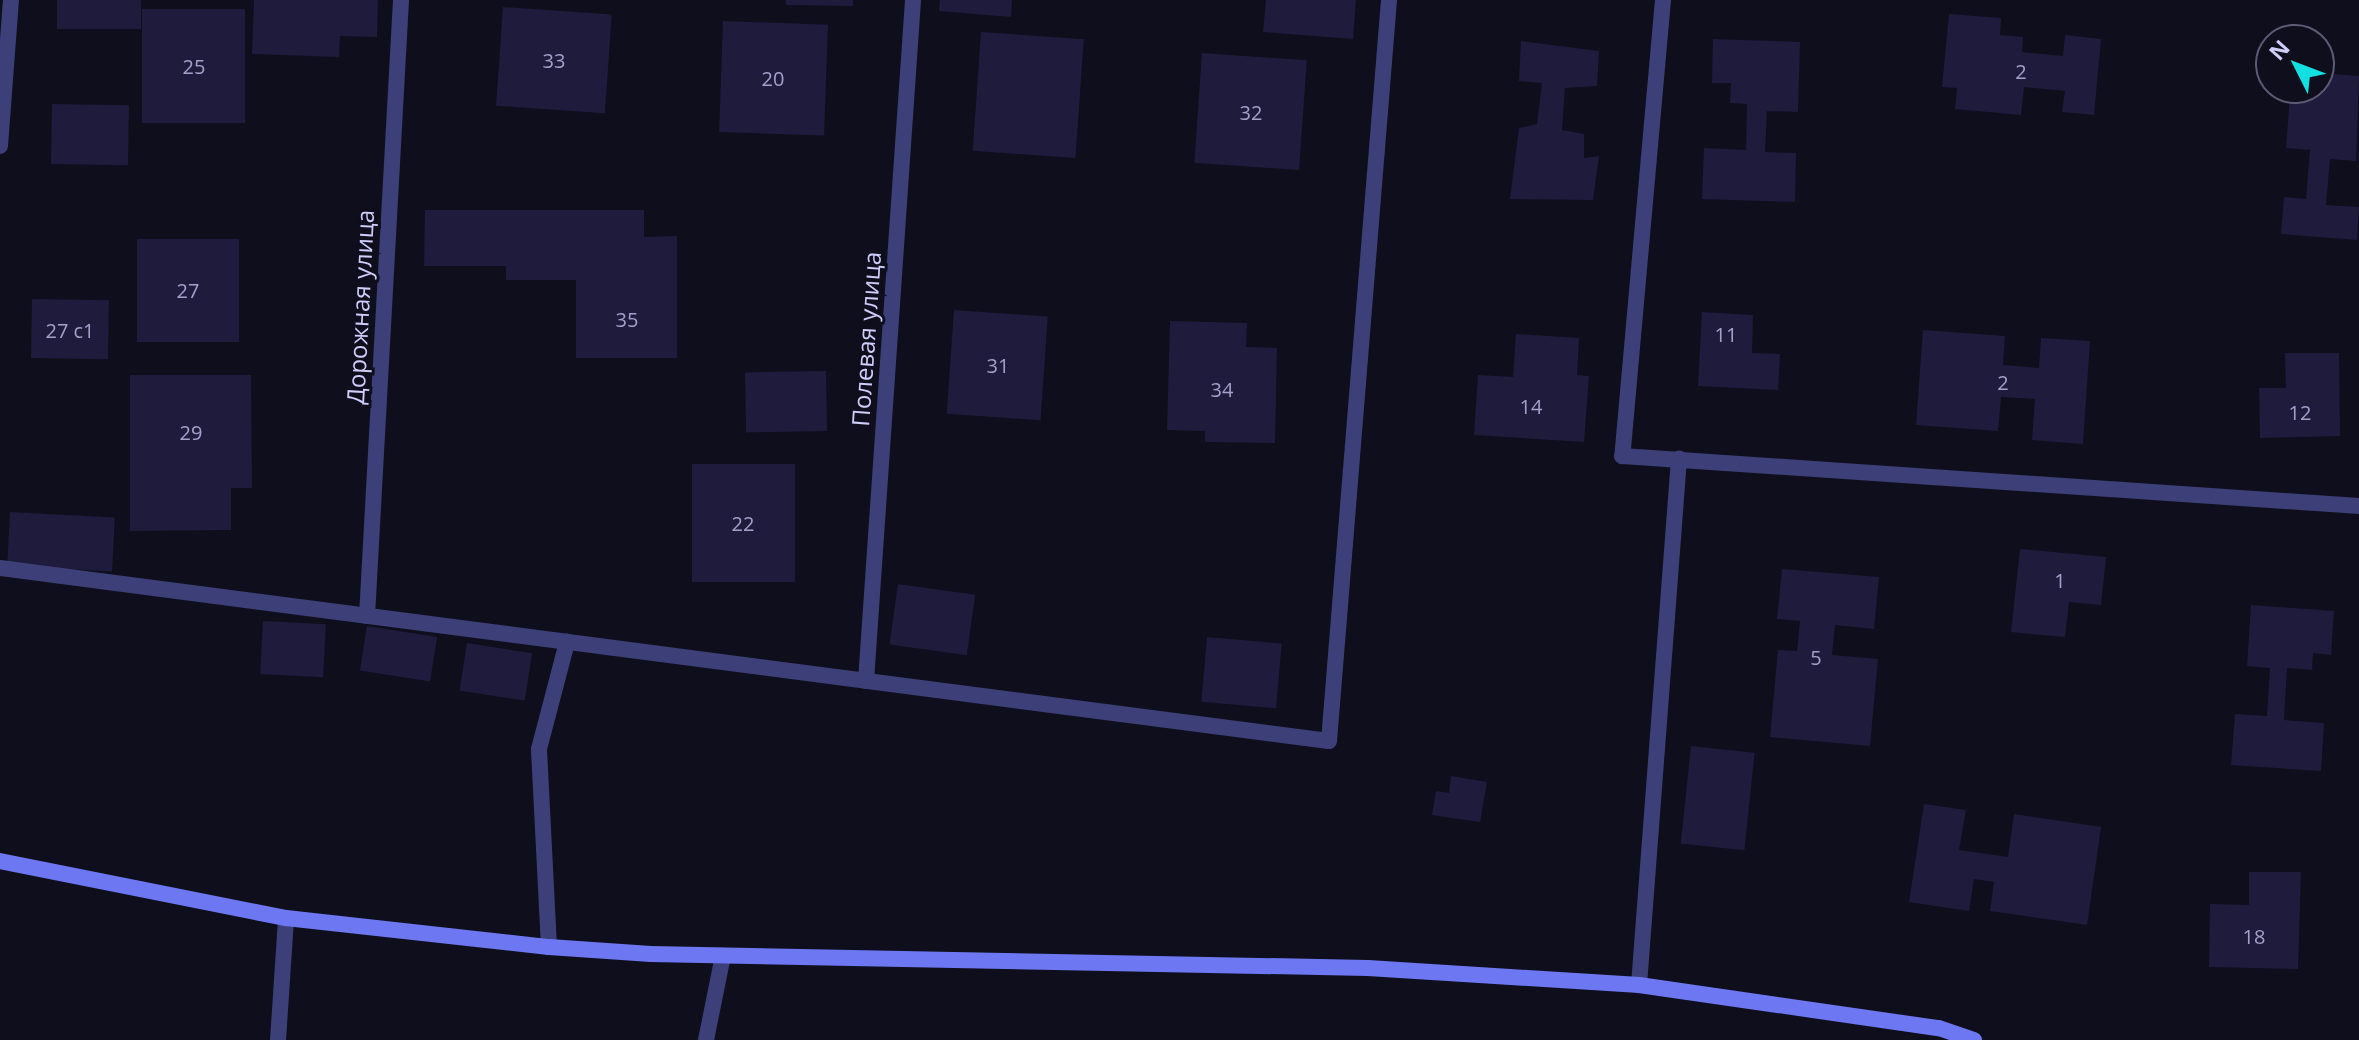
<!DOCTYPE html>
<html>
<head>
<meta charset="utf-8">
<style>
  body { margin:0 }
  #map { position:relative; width:2359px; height:1040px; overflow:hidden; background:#0f0e1d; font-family:"Open Sans",sans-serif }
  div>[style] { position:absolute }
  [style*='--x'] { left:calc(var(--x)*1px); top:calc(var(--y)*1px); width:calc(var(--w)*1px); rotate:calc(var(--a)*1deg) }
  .building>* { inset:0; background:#1f1b3c; transform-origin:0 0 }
  .lane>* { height:16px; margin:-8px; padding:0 8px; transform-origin:8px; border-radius:8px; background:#3d4078 }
  .street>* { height:16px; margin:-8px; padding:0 8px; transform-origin:8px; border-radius:8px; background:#3d4078 }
  .secondary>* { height:16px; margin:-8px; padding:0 8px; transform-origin:8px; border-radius:8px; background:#6e77f2 }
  span { translate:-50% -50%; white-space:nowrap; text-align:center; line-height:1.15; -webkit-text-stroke:6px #0f0e1d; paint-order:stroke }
  .number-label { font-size:20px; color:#a3a1cb }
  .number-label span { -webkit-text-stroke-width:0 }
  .street-label { font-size:24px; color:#cfcefb }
  .north { position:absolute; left:2255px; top:24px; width:80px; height:80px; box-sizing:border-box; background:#0f0e1d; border:2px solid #5c5b76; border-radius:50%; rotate:312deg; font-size:22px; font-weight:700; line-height:32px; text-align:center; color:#cfcefb }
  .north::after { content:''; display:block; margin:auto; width:28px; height:36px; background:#14dfe0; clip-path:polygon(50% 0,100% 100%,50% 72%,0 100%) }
</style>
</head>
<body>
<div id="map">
  <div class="building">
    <i style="left:57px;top:0;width:84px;height:29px"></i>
    <i style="clip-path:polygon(254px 0,378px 0,377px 37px,340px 36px,339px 57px,252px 54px)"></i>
    <i style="clip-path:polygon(786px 0,853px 0,853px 6px,786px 5px)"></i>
    <i style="clip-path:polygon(940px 0,1012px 0,1011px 17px,939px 11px)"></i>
    <i style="clip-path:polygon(1266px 0,1356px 0,1353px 39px,1263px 32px)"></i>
    <i style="left:503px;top:7px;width:109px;height:99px;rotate:4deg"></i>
    <i style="left:142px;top:9px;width:103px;height:114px"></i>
    <i style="clip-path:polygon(1949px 14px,2001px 18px,2000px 35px,2023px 37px,2022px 52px,2063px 56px,2065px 35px,2101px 39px,2094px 115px,2062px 112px,2065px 91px,2024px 87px,2021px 115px,1955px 109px,1957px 88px,1942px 87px)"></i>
    <i style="left:723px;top:21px;width:105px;height:111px;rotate:2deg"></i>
    <i style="left:981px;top:32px;width:103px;height:119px;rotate:4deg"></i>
    <i style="clip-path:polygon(1713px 39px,1800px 42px,1798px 112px,1767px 111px,1765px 152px,1796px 153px,1795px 202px,1702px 199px,1704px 148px,1746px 150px,1747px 104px,1730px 103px,1731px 83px,1712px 83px)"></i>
    <i style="clip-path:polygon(1521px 41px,1599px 51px,1597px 86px,1565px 88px,1562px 130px,1584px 134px,1584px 158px,1599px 156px,1593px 200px,1510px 199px,1519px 128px,1537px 124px,1542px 83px,1519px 81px)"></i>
    <i style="left:1202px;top:53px;width:105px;height:110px;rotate:4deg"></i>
    <i style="clip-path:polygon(2319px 73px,2359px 76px,2356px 161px,2330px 159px,2326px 205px,2359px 207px,2357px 240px,2281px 234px,2284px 197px,2306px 199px,2310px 150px,2286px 148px,2290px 95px,2312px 97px,2313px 88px,2319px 88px)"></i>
    <i style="left:52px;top:104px;width:77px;height:60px;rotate:1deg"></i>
    <i style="clip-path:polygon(425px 210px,644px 210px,644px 237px,677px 236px,677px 358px,576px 358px,576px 280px,506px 280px,506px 266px,424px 266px)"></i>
    <i style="left:137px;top:239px;width:102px;height:103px"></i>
    <i style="left:32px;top:299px;width:77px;height:59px;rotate:1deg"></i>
    <i style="left:954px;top:310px;width:94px;height:104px;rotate:4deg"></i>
    <i style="clip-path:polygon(1702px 312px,1753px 315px,1752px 353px,1780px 354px,1778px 390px,1698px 386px)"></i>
    <i style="clip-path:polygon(1170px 321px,1247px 323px,1246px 347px,1277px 348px,1275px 443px,1205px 442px,1205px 431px,1167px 430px)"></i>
    <i style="clip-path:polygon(1923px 330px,2005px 336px,2003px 365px,2039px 368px,2041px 338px,2090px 341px,2083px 444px,2032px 440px,2035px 399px,2001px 397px,1998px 431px,1916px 425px)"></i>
    <i style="clip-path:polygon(1516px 334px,1579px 338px,1577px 375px,1589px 376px,1584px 442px,1474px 435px,1478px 375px,1513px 377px)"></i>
    <i style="clip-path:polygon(2285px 353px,2339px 353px,2340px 436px,2260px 438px,2259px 388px,2286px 388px)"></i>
    <i style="left:826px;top:371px;width:60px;height:81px;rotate:89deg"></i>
    <i style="clip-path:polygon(130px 375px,251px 375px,252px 488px,231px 488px,231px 530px,130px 531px)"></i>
    <i style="left:692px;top:464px;width:103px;height:118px"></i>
    <i style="left:10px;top:512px;width:105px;height:54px;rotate:3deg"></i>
    <i style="clip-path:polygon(2020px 549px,2106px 557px,2101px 605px,2069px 602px,2065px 637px,2011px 632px)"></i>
    <i style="clip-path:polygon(1782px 569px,1879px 577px,1874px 629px,1835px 625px,1832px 655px,1878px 659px,1870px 746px,1770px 737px,1778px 650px,1797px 651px,1800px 621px,1777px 619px)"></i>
    <i style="left:898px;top:584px;width:78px;height:61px;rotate:8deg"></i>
    <i style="clip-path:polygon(2251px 605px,2334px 611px,2331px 655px,2313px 653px,2312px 670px,2287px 668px,2284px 720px,2324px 723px,2321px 771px,2231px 765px,2235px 714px,2267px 716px,2270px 668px,2247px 666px)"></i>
    <i style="left:263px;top:621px;width:63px;height:53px;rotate:3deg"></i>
    <i style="left:367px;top:626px;width:71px;height:45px;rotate:9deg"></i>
    <i style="left:1207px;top:637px;width:75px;height:65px;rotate:5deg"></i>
    <i style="left:467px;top:643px;width:66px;height:48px;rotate:9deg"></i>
    <i style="left:1691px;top:746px;width:64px;height:98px;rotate:6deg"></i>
    <i style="clip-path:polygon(1451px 776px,1487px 782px,1480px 822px,1432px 815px,1436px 791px,1449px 793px)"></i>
    <i style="clip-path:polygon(1924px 804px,1966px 810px,1959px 850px,2008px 857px,2014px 814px,2101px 827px,2087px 925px,1990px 911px,1994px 882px,1974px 879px,1969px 911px,1909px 902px)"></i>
    <i style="clip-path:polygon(2249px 872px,2301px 872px,2298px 969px,2209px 967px,2210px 904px,2249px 905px)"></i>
  </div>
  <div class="lane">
    <i style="--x:1663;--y:0;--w:458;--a:95.1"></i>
    <i style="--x:1622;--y:456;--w:739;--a:3.88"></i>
    <i style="--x:0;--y:568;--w:1340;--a:7.42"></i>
    <i style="--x:1329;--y:741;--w:743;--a:-85.37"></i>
    <i style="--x:549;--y:947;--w:198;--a:-92.9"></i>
    <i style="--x:539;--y:749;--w:111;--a:-75.3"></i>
    <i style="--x:1639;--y:985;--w:528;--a:-85.65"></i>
    <i style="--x:706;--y:1040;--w:86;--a:-78.6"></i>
  </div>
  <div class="street">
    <i style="--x:0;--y:146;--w:146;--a:-85.7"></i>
    <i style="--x:367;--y:616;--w:617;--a:-86.84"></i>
    <i style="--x:866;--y:681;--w:683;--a:-86.05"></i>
    <i style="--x:278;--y:1040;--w:122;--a:-86.2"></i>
  </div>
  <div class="secondary">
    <i style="--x:0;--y:861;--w:292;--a:11.3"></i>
    <i style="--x:286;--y:918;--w:265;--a:6.3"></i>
    <i style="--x:549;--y:947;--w:102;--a:3.9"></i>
    <i style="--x:651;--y:954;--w:717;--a:1.12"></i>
    <i style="--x:1368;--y:968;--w:272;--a:3.6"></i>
    <i style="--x:1639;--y:985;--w:303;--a:8.2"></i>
    <i style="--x:1939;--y:1028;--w:37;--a:19"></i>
  </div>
  <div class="number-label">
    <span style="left:554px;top:60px">33</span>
    <span style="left:194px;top:66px">25</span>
    <span style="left:2021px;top:71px">2</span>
    <span style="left:773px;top:78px">20</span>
    <span style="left:1251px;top:112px">32</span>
    <span style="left:188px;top:290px">27</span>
    <span style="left:627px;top:319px">35</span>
    <span style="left:70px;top:330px">27 с1</span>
    <span style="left:1726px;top:334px">11</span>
    <span style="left:998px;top:365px">31</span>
    <span style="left:2003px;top:382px">2</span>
    <span style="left:1222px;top:389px">34</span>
    <span style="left:1531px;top:406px">14</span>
    <span style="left:2300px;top:412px">12</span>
    <span style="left:191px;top:432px">29</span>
    <span style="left:743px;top:523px">22</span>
    <span style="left:2060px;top:580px">1</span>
    <span style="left:1816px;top:657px">5</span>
    <span style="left:2254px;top:936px">18</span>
  </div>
  <div class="street-label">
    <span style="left:360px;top:307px;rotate:-87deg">Дорожная улица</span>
    <span style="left:866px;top:339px;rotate:-86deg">Полевая улица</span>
  </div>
  <div class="north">N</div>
</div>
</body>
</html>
